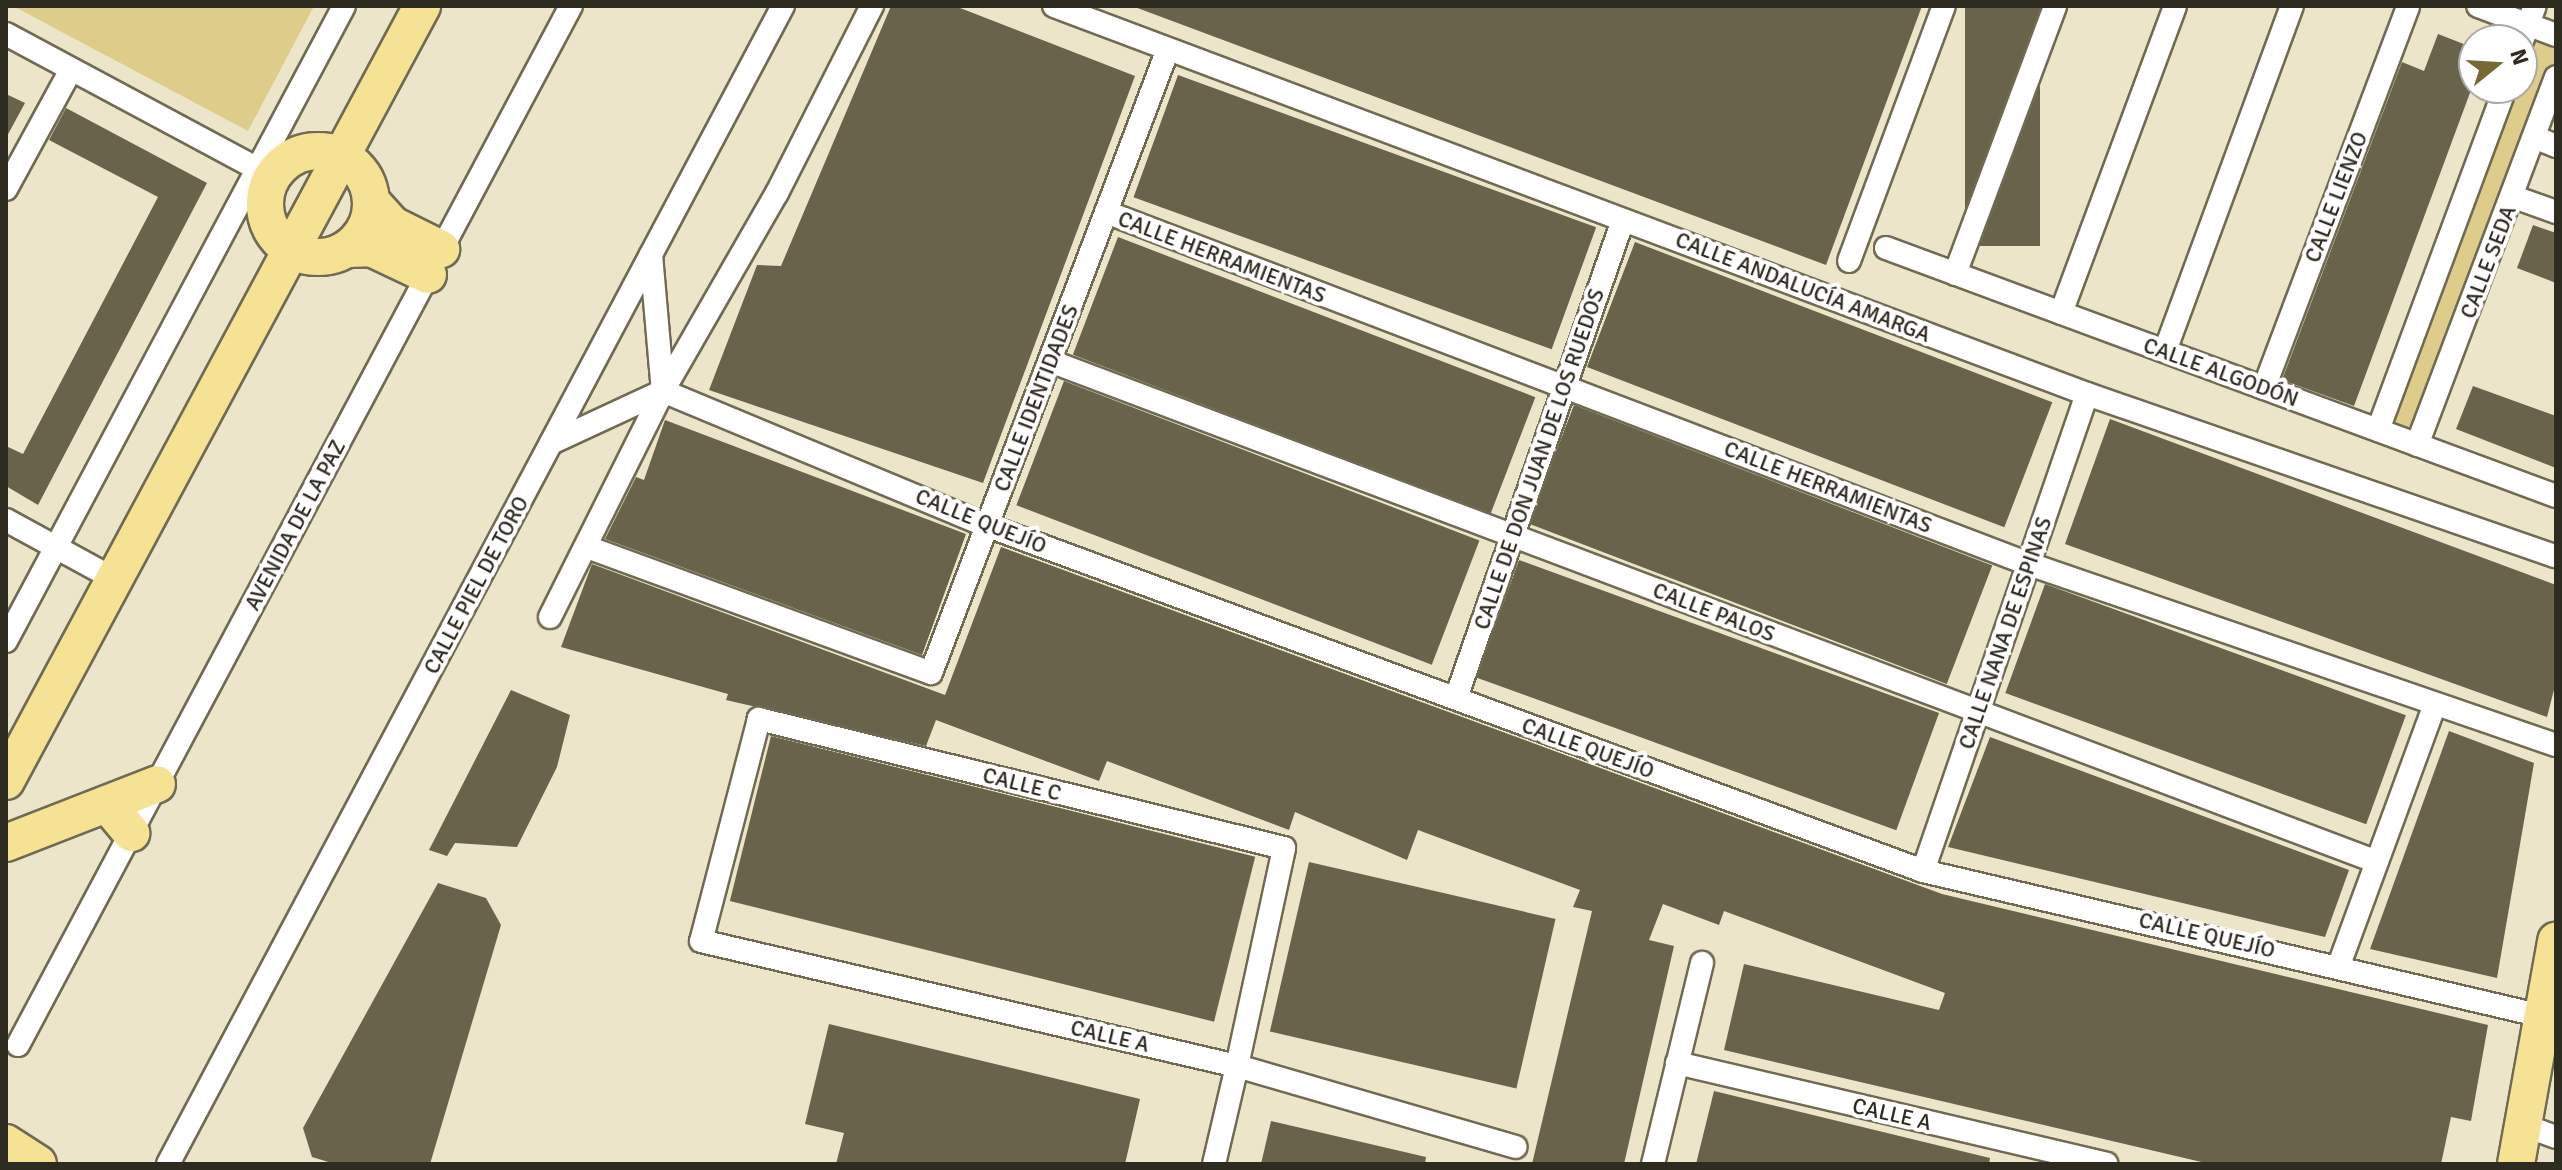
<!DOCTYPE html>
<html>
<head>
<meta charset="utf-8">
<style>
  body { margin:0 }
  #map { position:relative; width:2562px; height:1170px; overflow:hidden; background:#ece5ca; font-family:Signika,sans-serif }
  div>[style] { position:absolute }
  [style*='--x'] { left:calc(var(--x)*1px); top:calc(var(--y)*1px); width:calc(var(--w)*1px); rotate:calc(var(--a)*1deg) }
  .green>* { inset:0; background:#decd8a }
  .building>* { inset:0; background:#69634b; transform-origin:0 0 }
  .roads { filter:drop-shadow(2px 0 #706a53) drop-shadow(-2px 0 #706a53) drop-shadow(0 2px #706a53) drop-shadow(0 -2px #706a53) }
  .street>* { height:22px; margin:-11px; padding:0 11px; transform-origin:11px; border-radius:11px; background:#fff }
  .primary>* { height:36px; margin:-18px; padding:0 18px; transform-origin:18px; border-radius:18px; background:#f5e295 }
  .primary>.ring { margin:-18px; padding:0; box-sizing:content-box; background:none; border:36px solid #f5e295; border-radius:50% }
  span { translate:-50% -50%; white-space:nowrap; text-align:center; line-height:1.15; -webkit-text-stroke:8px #fff; paint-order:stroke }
  .street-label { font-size:22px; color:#2e2b21 }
  .frame { position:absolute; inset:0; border:8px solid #2e2b21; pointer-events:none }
  .north { position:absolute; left:2458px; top:24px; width:80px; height:80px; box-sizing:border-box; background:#fff; border:2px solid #abaaa6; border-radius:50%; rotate:72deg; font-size:22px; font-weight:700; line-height:32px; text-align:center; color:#2e2b21 }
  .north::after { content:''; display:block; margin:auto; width:28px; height:36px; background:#766936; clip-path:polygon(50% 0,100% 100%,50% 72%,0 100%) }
</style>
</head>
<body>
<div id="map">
  <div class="green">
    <i style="clip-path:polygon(13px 6px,314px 6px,248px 131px)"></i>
    <i style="clip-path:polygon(2532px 31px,2556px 41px,2556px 60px,2414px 438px,2386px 426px,2511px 88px,2522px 88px,2522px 57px)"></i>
  </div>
  <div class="building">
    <i style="clip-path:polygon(891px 6px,955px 6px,1135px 76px,983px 483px,709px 390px,757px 265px,781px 266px)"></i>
    <i style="clip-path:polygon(1132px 6px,1922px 6px,1826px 265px)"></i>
    <i style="left:1965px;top:6px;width:75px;height:240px"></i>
    <i style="clip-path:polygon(2438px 34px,2474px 48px,2474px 82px,2354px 406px,2282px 380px,2402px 62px,2424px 71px)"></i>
    <i style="left:1178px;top:75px;width:445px;height:130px;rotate:20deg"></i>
    <i style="clip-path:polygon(6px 94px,25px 103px,6px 138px)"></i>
    <i style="clip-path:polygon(66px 108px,207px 183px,38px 505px,6px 486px,6px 446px,23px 454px,158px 197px,49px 140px)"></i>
    <i style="clip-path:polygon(2533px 225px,2556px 233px,2556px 283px,2517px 268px)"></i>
    <i style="left:1118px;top:237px;width:447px;height:126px;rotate:21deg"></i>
    <i style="left:1635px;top:242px;width:447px;height:134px;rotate:21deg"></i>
    <i style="left:1064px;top:381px;width:445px;height:133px;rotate:21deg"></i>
    <i style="clip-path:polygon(2473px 386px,2556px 416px,2556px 468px,2456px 429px)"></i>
    <i style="left:1574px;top:405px;width:448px;height:127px;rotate:21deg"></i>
    <i style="clip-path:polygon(2110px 419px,2556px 585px,2556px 682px,2547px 717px,2065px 544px)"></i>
    <i style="clip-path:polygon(665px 420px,966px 534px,922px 655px,605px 539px,636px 477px,644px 480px)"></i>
    <i style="clip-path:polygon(1001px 547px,1942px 894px,2488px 1025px,2471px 1121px,2451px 1117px,2441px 1164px,2210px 1164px,1724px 1050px,1744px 964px,1939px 1010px,1945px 993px,1724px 911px,1719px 925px,1663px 904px,1649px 940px,1674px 946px,1624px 1164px,1532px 1164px,1592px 911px,1573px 907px,1580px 890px,1418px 830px,1407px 860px,1295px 812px,1289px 830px,1107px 761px,1099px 781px,936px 720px,926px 746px,726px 700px,728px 694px,561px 647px,592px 564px,945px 695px)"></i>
    <i style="left:1519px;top:560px;width:447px;height:125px;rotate:20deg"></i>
    <i style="left:2045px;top:584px;width:384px;height:116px;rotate:20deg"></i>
    <i style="clip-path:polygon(511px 690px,570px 715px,557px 767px,517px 847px,455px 843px,447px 856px,429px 850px)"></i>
    <i style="clip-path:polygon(2449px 731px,2534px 763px,2497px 978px,2370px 949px)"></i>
    <i style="left:771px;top:736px;width:499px;height:170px;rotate:14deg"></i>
    <i style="clip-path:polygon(1990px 737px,2349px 870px,2325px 937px,1948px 847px)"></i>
    <i style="left:1309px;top:862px;width:253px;height:174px;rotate:13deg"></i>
    <i style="clip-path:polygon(438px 883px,486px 898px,501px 925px,430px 1164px,335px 1164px,312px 1157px,303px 1128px)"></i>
    <i style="clip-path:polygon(829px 1024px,1140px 1099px,1125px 1164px,836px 1164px,844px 1133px,805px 1124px)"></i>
    <i style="clip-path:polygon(1714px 1091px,1990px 1158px,1989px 1164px,1696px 1164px)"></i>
    <i style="clip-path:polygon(1271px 1121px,1426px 1157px,1425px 1164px,1261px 1164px)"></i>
  </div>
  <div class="roads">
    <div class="street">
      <i style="--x:1054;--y:6;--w:1103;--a:20.59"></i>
      <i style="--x:2087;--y:394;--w:496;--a:19.1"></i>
      <i style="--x:2478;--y:6;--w:83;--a:20.4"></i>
      <i style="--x:6;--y:34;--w:301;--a:28.2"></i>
      <i style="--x:2522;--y:41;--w:37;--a:-70"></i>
      <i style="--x:2534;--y:137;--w:24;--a:22"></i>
      <i style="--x:6;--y:189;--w:136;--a:-61.4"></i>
      <i style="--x:2514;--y:197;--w:45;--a:19.7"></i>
      <i style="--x:1106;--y:212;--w:988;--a:20.88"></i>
      <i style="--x:2029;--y:564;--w:557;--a:18.96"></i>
      <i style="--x:1886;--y:248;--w:714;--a:20.31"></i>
      <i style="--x:651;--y:255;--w:137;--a:85"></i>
      <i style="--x:663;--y:391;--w:352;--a:22.6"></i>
      <i style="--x:988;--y:526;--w:997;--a:20.25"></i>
      <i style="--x:1923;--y:871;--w:636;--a:13.18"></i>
      <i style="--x:1849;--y:261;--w:272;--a:-69.6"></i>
      <i style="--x:1955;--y:274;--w:286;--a:-69.5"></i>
      <i style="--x:2061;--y:313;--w:327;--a:-69.6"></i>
      <i style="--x:2165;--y:351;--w:368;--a:-69.8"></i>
      <i style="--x:1050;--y:361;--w:1418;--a:20.68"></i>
      <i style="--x:2264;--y:388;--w:408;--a:-69.3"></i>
      <i style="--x:2378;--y:430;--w:365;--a:-69.6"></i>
      <i style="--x:551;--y:443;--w:123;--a:-24.9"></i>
      <i style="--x:2417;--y:445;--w:393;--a:-69.3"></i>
      <i style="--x:6;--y:520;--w:123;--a:28.6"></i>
      <i style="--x:587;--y:547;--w:366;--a:20.1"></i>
      <i style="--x:931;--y:673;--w:667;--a:-69.2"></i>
      <i style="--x:550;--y:617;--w:253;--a:-63.4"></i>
      <i style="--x:663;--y:391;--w:228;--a:-60.1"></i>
      <i style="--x:777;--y:193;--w:210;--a:-63.1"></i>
      <i style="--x:6;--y:641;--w:719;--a:-61.97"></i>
      <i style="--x:1456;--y:698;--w:506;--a:-70.74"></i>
      <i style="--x:1923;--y:871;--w:504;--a:-71.03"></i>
      <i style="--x:2339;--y:965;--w:278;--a:-69.8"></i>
      <i style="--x:18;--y:1045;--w:1177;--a:-61.98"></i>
      <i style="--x:1677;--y:1063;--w:441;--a:13.2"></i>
      <i style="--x:2523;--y:1125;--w:35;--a:20"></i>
      <i style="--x:168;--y:1164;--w:1311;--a:-62.03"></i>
      <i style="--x:1214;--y:1164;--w:101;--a:-76.8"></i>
      <i style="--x:1237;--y:1066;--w:223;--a:-77.8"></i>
      <i style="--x:1284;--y:848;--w:541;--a:-166.2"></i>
      <i style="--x:759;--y:719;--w:229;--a:104.6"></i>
      <i style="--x:701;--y:941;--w:550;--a:13.13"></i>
      <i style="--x:1237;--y:1066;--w:290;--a:16.2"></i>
      <i style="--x:1653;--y:1164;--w:207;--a:-76.3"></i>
    </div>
    <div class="primary">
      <i class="ring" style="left:265px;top:151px;width:70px;height:70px"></i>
      <i style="--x:372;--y:202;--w:31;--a:48"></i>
      <i style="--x:393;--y:225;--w:54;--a:26.6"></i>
      <i style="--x:347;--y:249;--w:24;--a:-2"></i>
      <i style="--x:371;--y:248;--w:63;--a:25.3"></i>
      <i style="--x:6;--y:781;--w:880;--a:-61.77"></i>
      <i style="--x:107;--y:804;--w:38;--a:50"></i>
      <i style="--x:6;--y:843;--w:162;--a:-21.3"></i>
      <i style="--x:6;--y:1143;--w:38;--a:33"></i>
      <i style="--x:2516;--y:1164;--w:227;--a:-79.8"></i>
    </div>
  </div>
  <div class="street-label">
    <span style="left:2336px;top:197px;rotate:-69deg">CALLE LIENZO</span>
    <span style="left:1222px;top:257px;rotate:21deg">CALLE HERRAMIENTAS</span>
    <span style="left:2488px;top:262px;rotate:-69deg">CALLE SEDA</span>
    <span style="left:1803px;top:287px;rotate:21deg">CALLE ANDALUCÍA AMARGA</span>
    <span style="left:2221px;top:372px;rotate:20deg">CALLE ALGODÓN</span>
    <span style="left:1036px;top:398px;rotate:-69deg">CALLE IDENTIDADES</span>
    <span style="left:1539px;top:459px;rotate:-71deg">CALLE DE DON JUAN DE LOS RUEDOS</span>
    <span style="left:1828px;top:487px;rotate:21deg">CALLE HERRAMIENTAS</span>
    <span style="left:981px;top:521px;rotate:22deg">CALLE QUEJÍO</span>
    <span style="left:295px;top:525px;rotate:-62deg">AVENIDA DE LA PAZ</span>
    <span style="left:476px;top:585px;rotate:-62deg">CALLE PIEL DE TORO</span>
    <span style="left:1714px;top:612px;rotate:21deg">CALLE PALOS</span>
    <span style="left:2005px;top:633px;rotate:-71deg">CALLE NANA DE ESPINAS</span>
    <span style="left:1588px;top:748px;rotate:20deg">CALLE QUEJÍO</span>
    <span style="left:1022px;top:784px;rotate:14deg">CALLE C</span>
    <span style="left:2207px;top:935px;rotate:13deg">CALLE QUEJÍO</span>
    <span style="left:1110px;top:1036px;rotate:13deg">CALLE A</span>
    <span style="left:1892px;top:1114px;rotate:13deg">CALLE A</span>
  </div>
  <div class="frame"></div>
  <div class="north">N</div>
</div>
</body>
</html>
